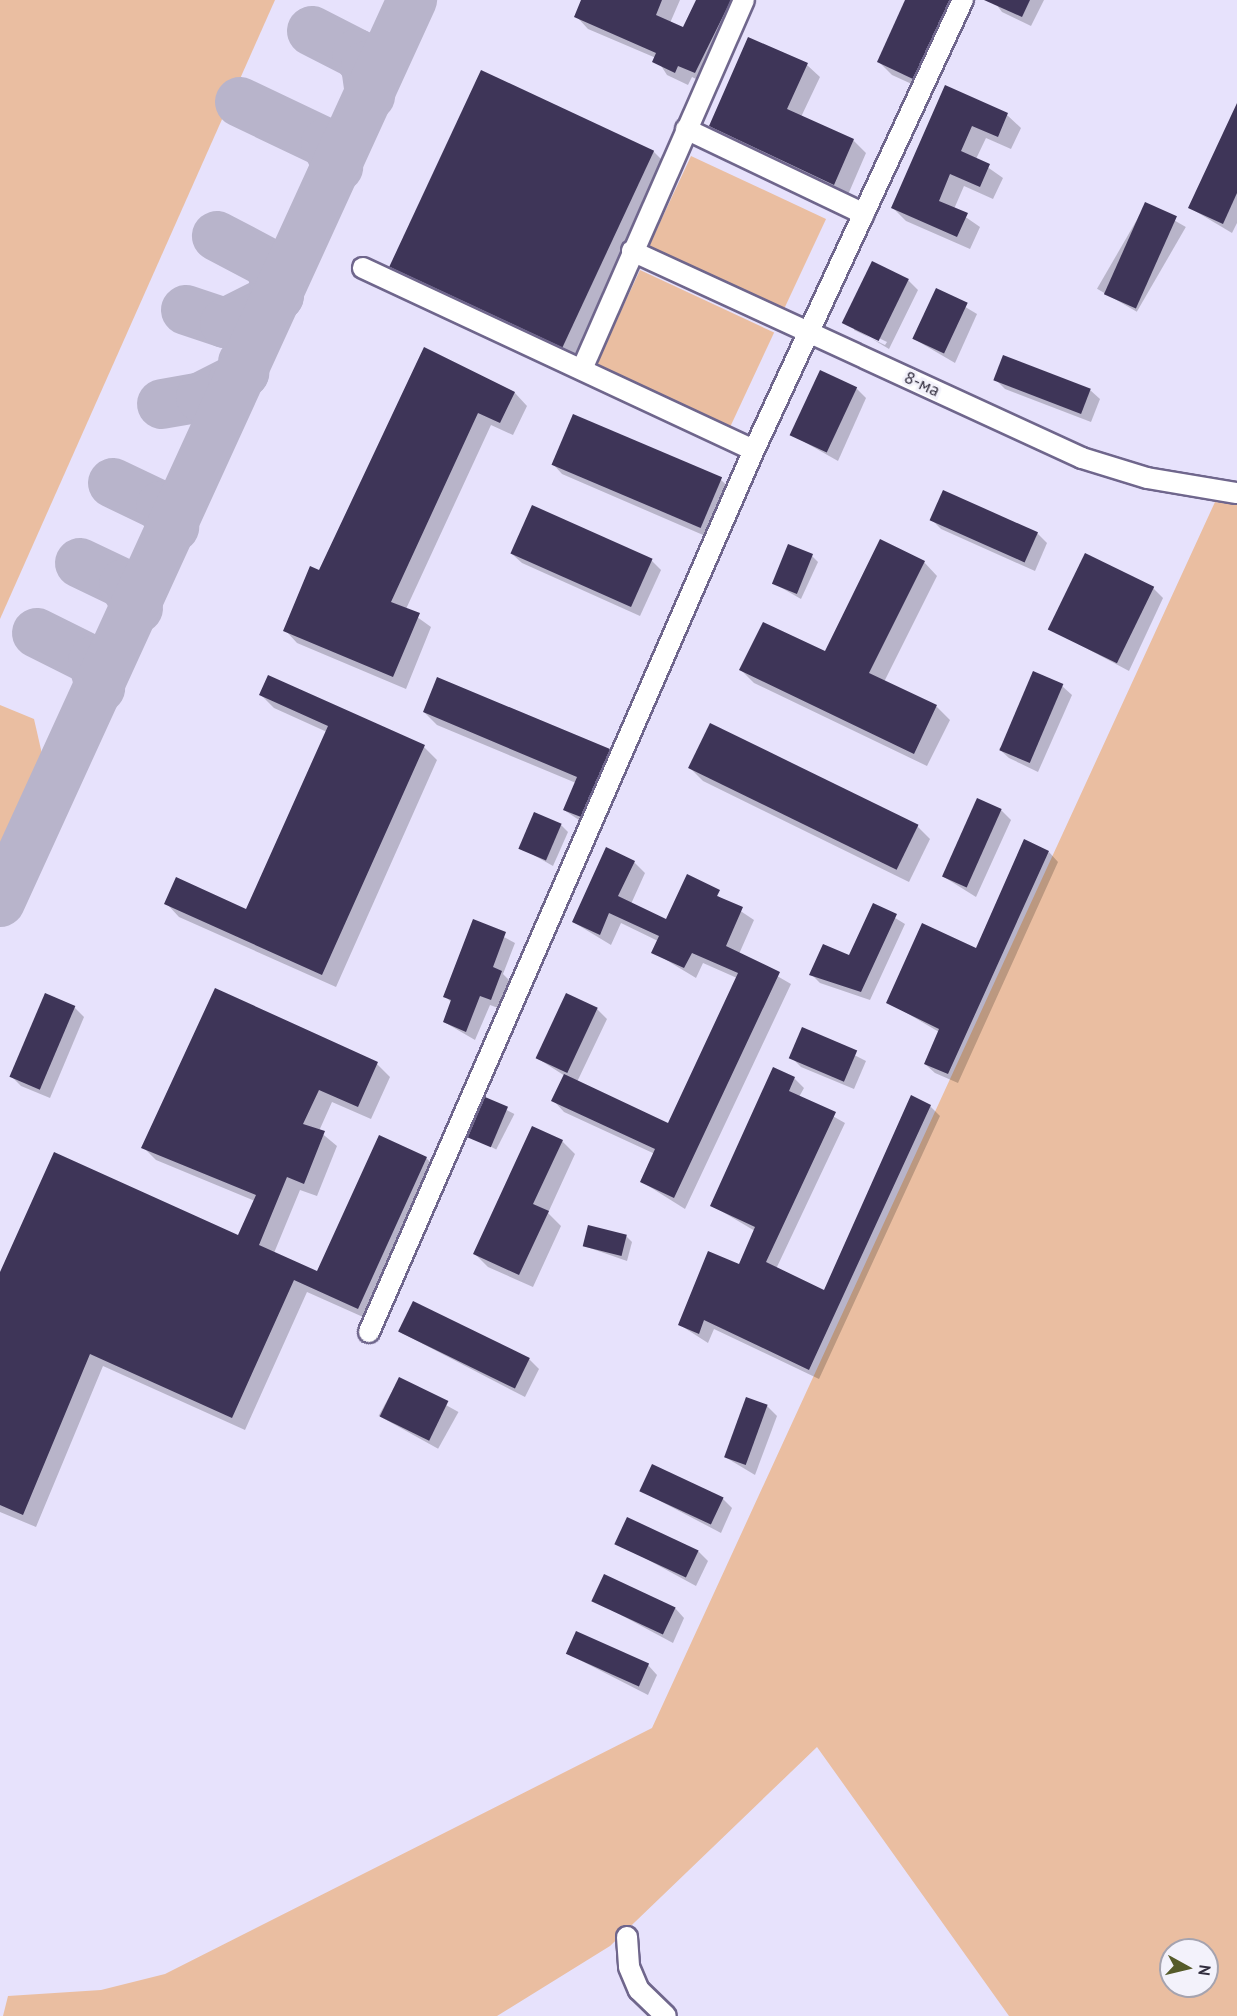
<!DOCTYPE html>
<html>
<head>
<meta charset="utf-8">
<style>
  body { margin:0 }
  #map { position:relative; width:1237px; height:2016px; overflow:hidden; background:#e7e2fc; font-family:"PT Sans",sans-serif }
  div>[style] { position:absolute }
  [style*='--x'] { left:calc(var(--x)*1px); top:calc(var(--y)*1px); width:calc(var(--w)*1px); rotate:calc(var(--a)*1deg) }
  .green>* { inset:0; background:#eabea1; transform-origin:0 0 }
  .shadow>* { inset:0; background:#0003; transform-origin:0 0 }
  .taxiway>* { height:50px; margin:-25px; padding:0 25px; transform-origin:25px; border-radius:25px; background:#b8b4cb }
  .building>* { inset:0; background:#3e3558; transform-origin:0 0 }
  .roads { filter:drop-shadow(2px 0 #6f668c) drop-shadow(-2px 0 #6f668c) drop-shadow(0 2px #6f668c) drop-shadow(0 -2px #6f668c) }
  .minor>* { height:20px; margin:-10px; padding:0 10px; transform-origin:10px; border-radius:10px; background:#fff }
  span { translate:-50% -50%; white-space:nowrap; text-align:center; line-height:1.15; -webkit-text-stroke:6px #f3f2fb; paint-order:stroke }
  .street-label { font-size:18px; color:#312d3e }
  .north { position:absolute; left:1159px; top:1938px; width:60px; height:60px; box-sizing:border-box; background:#f3f2fb; border:2px solid #a5a3af; border-radius:50%; rotate:98deg; font-size:16px; font-weight:700; line-height:24px; text-align:center; color:#312d3e }
  .north::after { content:''; display:block; margin:auto; width:21px; height:27px; background:#555b2a; clip-path:polygon(50% 0,100% 100%,50% 72%,0 100%) }
</style>
</head>
<body>
<div id="map">
  <div class="green">
    <i style="clip-path:polygon(0 0,275px 0,0 619px)"></i>
    <i style="left:691px;top:156px;width:149px;height:101px;rotate:25deg"></i>
    <i style="left:640px;top:270px;width:148px;height:105px;rotate:25deg"></i>
    <i style="clip-path:polygon(evenodd,1215px 502px,1237px 505px,1237px 2016px,1009px 2016px,817px 1747px,610px 1946px,497px 2016px,3px 2016px,8px 1996px,101px 1990px,165px 1974px,652px 1728px,1215px 502px,1171px 1950px,1207px 1950px,1207px 1986px,1171px 1986px,1171px 1950px)"></i>
    <i style="clip-path:polygon(0 705px,34px 719px,42px 754px,0 845px)"></i>
  </div>
  <div class="shadow">
    <i style="clip-path:polygon(583px 0,680px 0,670px 23px,684px 29px,697px 0,749px 0,708px 85px,692px 77px,688px 85px,667px 75px,656px 58px,588px 29px,576px 16px)"></i>
    <i style="clip-path:polygon(906px 0,972px 0,927px 91px,892px 75px,879px 62px)"></i>
    <i style="clip-path:polygon(993px 0,1044px 0,1031px 26px,1002px 12px)"></i>
    <i style="clip-path:polygon(807px 65px,820px 77px,801px 117px,853px 140px,866px 153px,847px 197px,723px 139px,710px 126px)"></i>
    <i style="clip-path:polygon(482px 72px,654px 152px,667px 165px,577px 360px,405px 280px,392px 267px)"></i>
    <i style="clip-path:polygon(945px 87px,1007px 115px,1021px 128px,1011px 149px,986px 138px,976px 159px,1003px 178px,993px 199px,964px 186px,954px 209px,980px 227px,970px 249px,906px 221px,893px 208px)"></i>
    <i style="clip-path:polygon(1237px 129px,1237px 223px,1232px 233px,1190px 208px)"></i>
    <i style="left:1146px;top:204px;width:46px;height:98px;rotate:30deg"></i>
    <i style="clip-path:polygon(evenodd,908px 280px,918px 290px,889px 349px,844px 322px,908px 280px,854px 326px,887px 342px,885px 345px,854px 330px,854px 326px)"></i>
    <i style="clip-path:polygon(937px 290px,977px 314px,955px 363px,914px 339px)"></i>
    <i style="clip-path:polygon(424px 349px,515px 393px,527px 406px,513px 435px,491px 425px,406px 609px,431px 627px,406px 689px,297px 643px,285px 630px,320px 572px)"></i>
    <i style="clip-path:polygon(996px 380px,1090px 390px,1100px 399px,1091px 422px,1005px 389px)"></i>
    <i style="clip-path:polygon(856px 388px,866px 398px,838px 461px,792px 435px)"></i>
    <i style="clip-path:polygon(553px 464px,721px 480px,731px 489px,710px 538px,562px 474px)"></i>
    <i style="clip-path:polygon(931px 519px,1037px 533px,1047px 543px,1035px 571px,941px 529px)"></i>
    <i style="clip-path:polygon(512px 554px,651px 560px,661px 570px,640px 616px,522px 563px)"></i>
    <i style="clip-path:polygon(812px 556px,818px 562px,801px 599px,773px 583px)"></i>
    <i style="clip-path:polygon(924px 562px,937px 576px,884px 682px,937px 707px,950px 720px,927px 766px,754px 683px,741px 670px,826px 653px)"></i>
    <i style="clip-path:polygon(1153px 588px,1163px 598px,1129px 671px,1052px 630px)"></i>
    <i style="clip-path:polygon(438px 679px,609px 751px,622px 764px,594px 830px,564px 810px,576px 783px,437px 725px,424px 712px)"></i>
    <i style="clip-path:polygon(1062px 686px,1072px 695px,1038px 772px,1009px 758px,999px 749px)"></i>
    <i style="clip-path:polygon(261px 695px,424px 747px,437px 760px,336px 987px,179px 917px,166px 903px,247px 911px,327px 732px,274px 708px)"></i>
    <i style="clip-path:polygon(690px 768px,917px 826px,930px 839px,909px 882px,703px 781px)"></i>
    <i style="clip-path:polygon(1001px 810px,1011px 820px,976px 897px,944px 877px)"></i>
    <i style="clip-path:polygon(561px 825px,568px 832px,553px 866px,521px 848px)"></i>
    <i style="clip-path:polygon(1049px 852px,1058px 862px,958px 1083px,935px 1073px,925px 1064px,939px 1032px,888px 1002px,976px 950px)"></i>
    <i style="clip-path:polygon(634px 862px,645px 873px,631px 904px,667px 921px,688px 876px,754px 920px,739px 954px,791px 984px,685px 1209px,642px 1182px,655px 1154px,564px 1112px,553px 1100px,565px 1076px,537px 1058px,597px 1009px,607px 1019px,577px 1082px,668px 1125px,737px 978px,703px 963px,696px 978px,653px 952px,658px 941px,621px 923px,611px 945px,573px 922px)"></i>
    <i style="clip-path:polygon(874px 905px,905px 924px,870px 1000px,820px 983px,811px 974px,849px 957px)"></i>
    <i style="clip-path:polygon(474px 921px,515px 943px,503px 974px,511px 982px,501px 1009px,490px 1005px,475px 1040px,444px 1022px,452px 1003px,445px 996px)"></i>
    <i style="clip-path:polygon(74px 1007px,84px 1017px,50px 1098px,21px 1086px,11px 1076px)"></i>
    <i style="clip-path:polygon(803px 1029px,866px 1061px,854px 1089px,801px 1067px,791px 1057px)"></i>
    <i style="clip-path:polygon(377px 1064px,390px 1077px,371px 1119px,332px 1102px,319px 1131px,337px 1146px,317px 1196px,300px 1190px,274px 1253px,317px 1273px,379px 1137px,426px 1158px,440px 1171px,372px 1321px,307px 1292px,245px 1430px,103px 1366px,36px 1527px,0 1512px,0 1280px,239px 1237px,255px 1201px,156px 1160px,143px 1147px)"></i>
    <i style="clip-path:polygon(794px 1078px,804px 1088px,799px 1097px,845px 1123px,776px 1269px,825px 1292px,930px 1106px,940px 1116px,819px 1379px,714px 1329px,708px 1343px,680px 1325px,740px 1266px,755px 1231px,711px 1205px)"></i>
    <i style="left:485px;top:1099px;width:33px;height:40px;rotate:27deg"></i>
    <i style="clip-path:polygon(562px 1141px,575px 1154px,548px 1213px,561px 1226px,533px 1287px,488px 1267px,475px 1254px)"></i>
    <i style="clip-path:polygon(626px 1236px,632px 1242px,627px 1261px,584px 1246px)"></i>
    <i style="clip-path:polygon(400px 1332px,529px 1359px,539px 1369px,525px 1397px)"></i>
    <i style="left:399px;top:1379px;width:68px;height:42px;rotate:29deg"></i>
    <i style="clip-path:polygon(767px 1406px,777px 1416px,755px 1475px,725px 1457px)"></i>
    <i style="clip-path:polygon(641px 1491px,723px 1499px,732px 1508px,721px 1533px)"></i>
    <i style="clip-path:polygon(617px 1543px,698px 1551px,708px 1561px,696px 1586px)"></i>
    <i style="clip-path:polygon(593px 1600px,675px 1608px,684px 1618px,673px 1643px)"></i>
    <i style="clip-path:polygon(568px 1654px,648px 1665px,657px 1675px,648px 1695px)"></i>
  </div>
  <div class="taxiway">
    <i style="--x:312;--y:31;--w:51;--a:27.1"></i>
    <i style="--x:357;--y:54;--w:15;--a:53"></i>
    <i style="--x:366;--y:66;--w:30;--a:82"></i>
    <i style="--x:240;--y:102;--w:95;--a:25.5"></i>
    <i style="--x:326;--y:143;--w:27;--a:63"></i>
    <i style="--x:186;--y:310;--w:41;--a:18.4"></i>
    <i style="--x:225;--y:323;--w:60;--a:-26.6"></i>
    <i style="--x:279;--y:296;--w:33;--a:-106"></i>
    <i style="--x:270;--y:264;--w:60;--a:-152.2"></i>
    <i style="--x:162;--y:404;--w:40;--a:-10"></i>
    <i style="--x:201;--y:397;--w:36;--a:-27"></i>
    <i style="--x:233;--y:381;--w:14;--a:-36"></i>
    <i style="--x:244;--y:373;--w:11;--a:-95"></i>
    <i style="--x:113;--y:483;--w:53;--a:25.6"></i>
    <i style="--x:161;--y:506;--w:25;--a:58"></i>
    <i style="--x:80;--y:563;--w:49;--a:25.5"></i>
    <i style="--x:124;--y:584;--w:28;--a:60"></i>
    <i style="--x:37;--y:633;--w:63;--a:26.6"></i>
    <i style="--x:93;--y:661;--w:28;--a:75"></i>
    <i style="--x:0;--y:902;--w:992;--a:-65.45"></i>
  </div>
  <div class="building">
    <i style="clip-path:polygon(581px 0,662px 0,656px 15px,683px 27px,696px 0,731px 0,695px 73px,678px 66px,675px 73px,652px 62px,656px 53px,574px 17px)"></i>
    <i style="clip-path:polygon(905px 0,950px 0,913px 79px,877px 62px)"></i>
    <i style="clip-path:polygon(984px 0,1030px 0,1022px 17px)"></i>
    <i style="clip-path:polygon(748px 37px,808px 63px,787px 109px,854px 139px,834px 185px,709px 126px)"></i>
    <i style="left:481px;top:70px;width:191px;height:217px;rotate:25deg"></i>
    <i style="clip-path:polygon(945px 85px,1008px 113px,998px 137px,972px 126px,961px 151px,990px 164px,980px 187px,950px 174px,939px 201px,968px 213px,957px 237px,891px 208px)"></i>
    <i style="clip-path:polygon(1237px 103px,1237px 193px,1223px 224px,1188px 208px)"></i>
    <i style="left:1145px;top:202px;width:35px;height:101px;rotate:24deg"></i>
    <i style="left:872px;top:261px;width:41px;height:69px;rotate:26deg"></i>
    <i style="left:936px;top:288px;width:35px;height:56px;rotate:25deg"></i>
    <i style="clip-path:polygon(424px 347px,515px 392px,500px 423px,478px 413px,391px 602px,420px 613px,393px 677px,283px 631px,310px 566px,319px 570px)"></i>
    <i style="left:1003px;top:355px;width:94px;height:27px;rotate:21deg"></i>
    <i style="left:820px;top:370px;width:41px;height:72px;rotate:25deg"></i>
    <i style="left:573px;top:414px;width:162px;height:55px;rotate:23deg"></i>
    <i style="left:943px;top:490px;width:104px;height:33px;rotate:24deg"></i>
    <i style="left:532px;top:505px;width:132px;height:53px;rotate:24deg"></i>
    <i style="clip-path:polygon(880px 539px,925px 561px,869px 673px,937px 705px,914px 754px,739px 670px,763px 622px,825px 651px)"></i>
    <i style="left:788px;top:544px;width:27px;height:43px;rotate:22deg"></i>
    <i style="left:1085px;top:553px;width:77px;height:85px;rotate:26deg"></i>
    <i style="left:1033px;top:671px;width:33px;height:86px;rotate:23deg"></i>
    <i style="clip-path:polygon(268px 675px,425px 745px,322px 975px,164px 904px,176px 877px,246px 909px,328px 726px,259px 695px)"></i>
    <i style="clip-path:polygon(437px 677px,610px 749px,581px 817px,563px 810px,577px 777px,423px 712px)"></i>
    <i style="left:710px;top:723px;width:232px;height:50px;rotate:26deg"></i>
    <i style="left:977px;top:798px;width:27px;height:86px;rotate:24deg"></i>
    <i style="left:534px;top:812px;width:30px;height:40px;rotate:23deg"></i>
    <i style="clip-path:polygon(1024px 839px,1049px 851px,948px 1074px,924px 1064px,939px 1029px,886px 1003px,922px 923px,976px 948px)"></i>
    <i style="clip-path:polygon(606px 847px,635px 861px,618px 896px,666px 919px,687px 874px,720px 890px,717px 896px,743px 907px,726px 946px,780px 972px,674px 1198px,640px 1182px,655px 1149px,551px 1101px,564px 1074px,668px 1123px,738px 973px,692px 953px,684px 968px,651px 953px,659px 936px,609px 913px,600px 935px,572px 922px)"></i>
    <i style="clip-path:polygon(873px 903px,897px 914px,861px 992px,809px 975px,823px 944px,849px 955px)"></i>
    <i style="clip-path:polygon(473px 919px,506px 932px,493px 967px,502px 971px,491px 1000px,480px 996px,466px 1032px,443px 1022px,451px 1000px,443px 997px)"></i>
    <i style="clip-path:polygon(215px 988px,378px 1062px,358px 1107px,319px 1090px,303px 1124px,325px 1131px,304px 1184px,287px 1177px,259px 1245px,317px 1271px,379px 1135px,427px 1157px,358px 1309px,294px 1280px,232px 1418px,90px 1354px,23px 1515px,0 1505px,0 1272px,54px 1152px,238px 1235px,256px 1195px,141px 1148px)"></i>
    <i style="left:45px;top:993px;width:33px;height:91px;rotate:23deg"></i>
    <i style="left:566px;top:993px;width:35px;height:72px;rotate:25deg"></i>
    <i style="left:802px;top:1027px;width:60px;height:34px;rotate:23deg"></i>
    <i style="clip-path:polygon(773px 1067px,795px 1077px,789px 1091px,836px 1112px,766px 1262px,824px 1290px,911px 1095px,931px 1105px,809px 1370px,704px 1320px,699px 1334px,678px 1325px,708px 1251px,739px 1264px,755px 1227px,710px 1206px)"></i>
    <i style="left:485px;top:1097px;width:25px;height:44px;rotate:23deg"></i>
    <i style="clip-path:polygon(532px 1126px,563px 1140px,533px 1204px,549px 1211px,519px 1275px,473px 1254px)"></i>
    <i style="left:588px;top:1225px;width:40px;height:22px;rotate:14deg"></i>
    <i style="left:413px;top:1301px;width:130px;height:34px;rotate:26deg"></i>
    <i style="left:399px;top:1377px;width:55px;height:44px;rotate:26deg"></i>
    <i style="left:746px;top:1397px;width:23px;height:64px;rotate:20deg"></i>
    <i style="left:652px;top:1464px;width:79px;height:30px;rotate:25deg"></i>
    <i style="left:627px;top:1517px;width:79px;height:30px;rotate:25deg"></i>
    <i style="left:604px;top:1574px;width:79px;height:30px;rotate:25deg"></i>
    <i style="left:576px;top:1631px;width:80px;height:25px;rotate:24deg"></i>
  </div>
  <div class="roads">
    <div class="minor">
      <i style="--x:686;--y:129;--w:197;--a:25.5"></i>
      <i style="--x:632;--y:251;--w:495;--a:24.7"></i>
      <i style="--x:1082;--y:458;--w:68;--a:17.1"></i>
      <i style="--x:1147;--y:478;--w:91;--a:9.5"></i>
      <i style="--x:363;--y:268;--w:431;--a:25"></i>
      <i style="--x:582;--y:369;--w:403;--a:-66.3"></i>
      <i style="--x:369;--y:1332;--w:962;--a:-66.42"></i>
      <i style="--x:754;--y:450;--w:496;--a:-65.1"></i>
      <i style="--x:627;--y:1937;--w:30;--a:86"></i>
      <i style="--x:629;--y:1967;--w:25;--a:67"></i>
      <i style="--x:639;--y:1990;--w:37;--a:44"></i>
    </div>
  </div>
  <div class="street-label">
    <span style="left:922px;top:384px;rotate:25deg">8-ма</span>
  </div>
  <div class="north">N</div>
</div>
</body>
</html>
